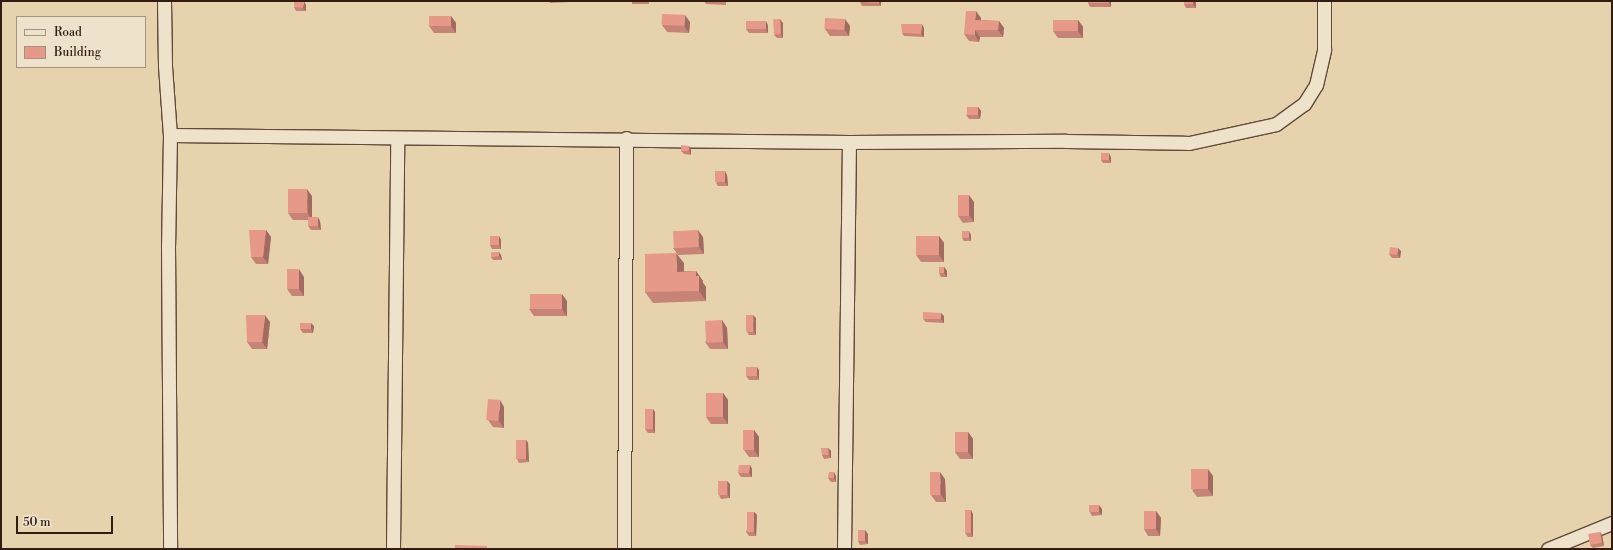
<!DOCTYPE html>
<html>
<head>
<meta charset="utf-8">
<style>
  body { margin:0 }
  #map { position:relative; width:1613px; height:550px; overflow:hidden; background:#e6d3ad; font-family:"Libre Bodoni",serif }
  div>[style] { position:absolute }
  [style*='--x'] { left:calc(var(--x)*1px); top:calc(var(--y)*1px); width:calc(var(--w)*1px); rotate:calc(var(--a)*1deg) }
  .roads { filter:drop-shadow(1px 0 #604a39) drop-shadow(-1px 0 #604a39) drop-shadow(0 1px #604a39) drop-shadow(0 -1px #604a39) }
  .minor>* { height:13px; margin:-6.5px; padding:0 6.5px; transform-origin:6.5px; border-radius:6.5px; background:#efe2ca }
  .wall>* { inset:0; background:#c68476; transform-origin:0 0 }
  .shaded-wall>* { inset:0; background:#a16b60 }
  .building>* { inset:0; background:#e69989; transform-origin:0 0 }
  span { translate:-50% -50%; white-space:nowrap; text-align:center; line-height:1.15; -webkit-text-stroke:3px #efe2ca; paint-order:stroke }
  .frame { position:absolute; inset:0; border:2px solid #331d12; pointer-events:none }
  .legend { position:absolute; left:16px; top:16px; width:130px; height:52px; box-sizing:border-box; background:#efe2ca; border:1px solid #a49380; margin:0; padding:5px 7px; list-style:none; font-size:12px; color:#331d12 }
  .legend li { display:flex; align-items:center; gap:8px; height:20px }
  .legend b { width:20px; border:1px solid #a49380 }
  .scale { position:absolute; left:16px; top:516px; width:97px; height:18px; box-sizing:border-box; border:2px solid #331d12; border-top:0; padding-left:5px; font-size:12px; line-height:14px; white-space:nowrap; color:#331d12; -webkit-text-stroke:3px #efe2ca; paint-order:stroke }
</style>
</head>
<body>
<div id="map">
  <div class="roads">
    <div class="minor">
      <i style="--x:164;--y:1;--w:65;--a:89.1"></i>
      <i style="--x:165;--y:66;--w:69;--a:85.9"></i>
      <i style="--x:170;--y:135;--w:110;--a:91"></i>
      <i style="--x:168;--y:245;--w:304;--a:89.6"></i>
      <i style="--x:170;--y:135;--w:679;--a:0.59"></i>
      <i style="--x:849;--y:142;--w:217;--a:-0.3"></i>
      <i style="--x:1066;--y:141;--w:123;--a:0.9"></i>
      <i style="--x:1189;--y:143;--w:89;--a:-12.3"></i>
      <i style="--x:1276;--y:124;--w:34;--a:-36"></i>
      <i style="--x:1304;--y:104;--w:22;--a:-58"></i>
      <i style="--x:1316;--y:85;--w:37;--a:-77"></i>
      <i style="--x:1324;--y:49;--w:48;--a:-90"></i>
      <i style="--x:393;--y:549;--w:411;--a:-89.4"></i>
      <i style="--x:624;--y:549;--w:411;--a:-89.7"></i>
      <i style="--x:844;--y:549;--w:407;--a:-89.3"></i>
      <i style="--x:1548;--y:549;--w:69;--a:-22.1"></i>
    </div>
  </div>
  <div class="wall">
    <i style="clip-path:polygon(549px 1px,570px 1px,570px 2px,550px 3px)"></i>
    <i style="left:632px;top:1px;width:17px;height:3px"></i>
    <i style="clip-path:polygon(704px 1px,726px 1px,726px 5px,706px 4px)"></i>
    <i style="clip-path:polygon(860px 1px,881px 1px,881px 6px,862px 6px,860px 2px)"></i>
    <i style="clip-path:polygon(1111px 1px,1111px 7px,1090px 7px,1088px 3px)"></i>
    <i style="clip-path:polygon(1184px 1px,1196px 1px,1196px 8px,1186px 8px,1184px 4px)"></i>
    <i style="clip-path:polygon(306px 5px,306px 11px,296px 11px,294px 7px)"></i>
    <i style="clip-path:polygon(451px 16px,456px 23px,456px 33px,434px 33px,429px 26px)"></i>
    <i style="clip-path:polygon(981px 18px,981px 20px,999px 21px,1004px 28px,1003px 37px,980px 37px,979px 42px,969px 41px,964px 34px)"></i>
    <i style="clip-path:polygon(1078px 20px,1083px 27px,1083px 38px,1058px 38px,1053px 31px)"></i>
    <i style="clip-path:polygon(690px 22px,689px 33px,667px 32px,662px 25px)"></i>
    <i style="clip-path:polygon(783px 23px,783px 38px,777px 38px,774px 35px)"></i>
    <i style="clip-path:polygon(768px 25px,768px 33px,749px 33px,746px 29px)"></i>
    <i style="clip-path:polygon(850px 26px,849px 36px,830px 36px,825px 29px)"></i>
    <i style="clip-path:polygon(924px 28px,924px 37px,904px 36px,902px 33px)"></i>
    <i style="clip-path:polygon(978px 107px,981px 111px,980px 119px,969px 119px,966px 115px)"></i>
    <i style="clip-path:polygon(691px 149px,691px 155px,684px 154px,681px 151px)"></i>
    <i style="clip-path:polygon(1111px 157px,1111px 163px,1103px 163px,1101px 160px)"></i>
    <i style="clip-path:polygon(727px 175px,728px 186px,718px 186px,716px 183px)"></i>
    <i style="clip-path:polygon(312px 196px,312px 217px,320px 221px,321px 230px,311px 230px,308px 226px,308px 220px,293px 220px,288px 213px)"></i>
    <i style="clip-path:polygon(974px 202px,974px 222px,963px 223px,958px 216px)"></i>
    <i style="clip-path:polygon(266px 230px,271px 237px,268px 264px,256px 264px,251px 257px)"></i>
    <i style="clip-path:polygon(971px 235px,971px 241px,964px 241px,962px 238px)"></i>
    <i style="clip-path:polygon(499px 236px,501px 240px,501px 249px,492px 249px,490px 245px)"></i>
    <i style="clip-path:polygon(939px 236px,944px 243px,944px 262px,921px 262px,916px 255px)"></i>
    <i style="clip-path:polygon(703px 237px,704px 254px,678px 255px,673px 248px)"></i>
    <i style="clip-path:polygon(1401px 251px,1400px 258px,1392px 258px,1389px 254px)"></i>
    <i style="clip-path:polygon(501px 255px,502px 260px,493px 260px,491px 257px)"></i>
    <i style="clip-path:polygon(684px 263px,684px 271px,696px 271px,703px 281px,703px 283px,706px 287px,706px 301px,653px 303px,645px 292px)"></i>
    <i style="clip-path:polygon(944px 267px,947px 271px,947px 277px,941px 277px,939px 273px)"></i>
    <i style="clip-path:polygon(304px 277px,304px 296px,292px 296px,287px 289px)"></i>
    <i style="clip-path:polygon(567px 301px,567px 316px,534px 316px,529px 309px)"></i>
    <i style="clip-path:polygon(944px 316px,944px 323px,926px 322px,923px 319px)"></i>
    <i style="clip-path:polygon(756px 318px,756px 335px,749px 335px,747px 332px)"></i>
    <i style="clip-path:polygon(722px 320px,727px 328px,728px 349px,710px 349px,705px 342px)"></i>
    <i style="clip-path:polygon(270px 322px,267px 349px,252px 349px,247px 342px)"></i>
    <i style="clip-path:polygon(314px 326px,313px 333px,303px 333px,300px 329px)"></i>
    <i style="clip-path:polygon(759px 370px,759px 380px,749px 380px,746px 376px)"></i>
    <i style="clip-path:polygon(723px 393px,728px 400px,728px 424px,711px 424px,706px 417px)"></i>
    <i style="clip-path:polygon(504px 407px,504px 428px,493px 427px,488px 420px)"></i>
    <i style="clip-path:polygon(655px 412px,655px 433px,648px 433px,645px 429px)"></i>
    <i style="clip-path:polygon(754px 430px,759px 437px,759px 457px,749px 457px,744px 450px)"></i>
    <i style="clip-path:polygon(968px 432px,973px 439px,973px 459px,960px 459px,955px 452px)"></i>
    <i style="clip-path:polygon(526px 440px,528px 443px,529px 462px,519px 463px,517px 459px)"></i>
    <i style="clip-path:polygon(828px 448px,831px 451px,831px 458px,824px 459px,822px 455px)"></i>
    <i style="clip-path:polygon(750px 465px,752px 469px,752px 477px,741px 477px,738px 473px)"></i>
    <i style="clip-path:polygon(836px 476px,836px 482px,831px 482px,828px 478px)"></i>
    <i style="clip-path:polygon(1213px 476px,1213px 496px,1197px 497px,1192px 490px)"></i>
    <i style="clip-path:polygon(945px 479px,946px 502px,936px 502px,931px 495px)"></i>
    <i style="clip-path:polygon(730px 484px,730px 498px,721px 499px,719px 495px)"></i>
    <i style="clip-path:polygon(1102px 509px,1102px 515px,1092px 516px,1090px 512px)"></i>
    <i style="clip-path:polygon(1156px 511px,1161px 518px,1160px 536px,1148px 536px,1144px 529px)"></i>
    <i style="clip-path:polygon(754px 512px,757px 515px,756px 536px,749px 536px,746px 532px)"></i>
    <i style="clip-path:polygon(973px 514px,973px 537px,968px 537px,965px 533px)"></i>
    <i style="clip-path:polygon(1600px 532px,1602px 535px,1604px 546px,1593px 548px,1590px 545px)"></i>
    <i style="clip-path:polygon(868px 534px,868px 544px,860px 545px,858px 541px)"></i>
  </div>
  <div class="shaded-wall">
    <i style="clip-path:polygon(304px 1px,306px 5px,306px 11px,303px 8px)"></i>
    <i style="clip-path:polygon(879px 1px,881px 1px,881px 6px,879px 3px)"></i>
    <i style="clip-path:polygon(1109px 1px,1111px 1px,1111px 7px,1109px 3px)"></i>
    <i style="clip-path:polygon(1193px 1px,1196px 1px,1196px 8px,1193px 4px)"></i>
    <i style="clip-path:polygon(976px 11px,981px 18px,980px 27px,975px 20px)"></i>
    <i style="clip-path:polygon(685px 15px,690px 22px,689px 33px,684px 26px)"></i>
    <i style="clip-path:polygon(451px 16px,456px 23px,456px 33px,451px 26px)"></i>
    <i style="clip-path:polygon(780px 19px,783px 23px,783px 38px,781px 34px)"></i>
    <i style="clip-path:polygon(845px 19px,850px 26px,849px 36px,844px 29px)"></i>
    <i style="clip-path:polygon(1078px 20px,1083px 27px,1083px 38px,1078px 31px)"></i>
    <i style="clip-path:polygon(766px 21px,768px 25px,768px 33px,766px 30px)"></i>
    <i style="clip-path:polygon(999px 21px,1004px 28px,1003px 37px,998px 30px)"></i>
    <i style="clip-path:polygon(922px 24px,924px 28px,924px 37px,921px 34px)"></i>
    <i style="clip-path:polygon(975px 30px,980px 37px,979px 42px,975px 35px)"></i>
    <i style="clip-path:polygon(978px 107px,981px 111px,980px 119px,978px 115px)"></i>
    <i style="clip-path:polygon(689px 146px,691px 149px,691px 155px,689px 151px)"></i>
    <i style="clip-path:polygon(1109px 153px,1111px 157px,1111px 163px,1109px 160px)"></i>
    <i style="clip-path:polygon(725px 171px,727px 175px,728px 186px,725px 182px)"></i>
    <i style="clip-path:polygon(307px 189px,312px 196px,312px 220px,308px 213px)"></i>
    <i style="clip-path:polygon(969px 195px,974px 202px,974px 222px,969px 215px)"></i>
    <i style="clip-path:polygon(318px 217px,320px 221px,321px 230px,318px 226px)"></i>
    <i style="clip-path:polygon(266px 230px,271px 237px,268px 264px,263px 257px)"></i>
    <i style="clip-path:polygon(698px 230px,703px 237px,704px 254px,699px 247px)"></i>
    <i style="clip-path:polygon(969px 231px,971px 235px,971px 241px,969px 238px)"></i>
    <i style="clip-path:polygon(499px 236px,501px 240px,501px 249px,499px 245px)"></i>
    <i style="clip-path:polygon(939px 236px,944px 243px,944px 262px,939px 255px)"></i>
    <i style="clip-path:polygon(1398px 248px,1401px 251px,1400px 258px,1398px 255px)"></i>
    <i style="clip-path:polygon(499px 252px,501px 255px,502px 260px,499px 256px)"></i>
    <i style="clip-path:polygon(676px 253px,684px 263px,684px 282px,677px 272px)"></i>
    <i style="clip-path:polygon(944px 267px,947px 271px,947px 277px,944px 273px)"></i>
    <i style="clip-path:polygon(299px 269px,304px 277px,304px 296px,299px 289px)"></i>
    <i style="clip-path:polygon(696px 271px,703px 281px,703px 283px,706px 287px,706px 301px,699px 291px,696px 276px)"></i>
    <i style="clip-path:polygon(562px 294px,567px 301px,567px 316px,562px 309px)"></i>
    <i style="clip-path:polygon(941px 313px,944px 316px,944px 323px,941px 319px)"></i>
    <i style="clip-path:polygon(265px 315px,270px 322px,267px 349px,262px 342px)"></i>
    <i style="clip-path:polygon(753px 315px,756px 318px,756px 335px,754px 332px)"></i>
    <i style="clip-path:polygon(722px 320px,727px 328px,728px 349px,723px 342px)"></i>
    <i style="clip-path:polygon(311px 323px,314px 326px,313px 333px,311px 329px)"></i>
    <i style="clip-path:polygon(757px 367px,759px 370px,759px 380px,757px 376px)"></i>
    <i style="clip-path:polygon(723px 393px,728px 400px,728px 424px,723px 417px)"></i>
    <i style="clip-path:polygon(500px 400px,504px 407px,504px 428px,499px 421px)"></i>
    <i style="clip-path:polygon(653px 409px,655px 412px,655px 433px,653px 429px)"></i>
    <i style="clip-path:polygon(754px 430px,759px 437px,759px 457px,754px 450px)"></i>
    <i style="clip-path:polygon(968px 432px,973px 439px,973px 459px,968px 452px)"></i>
    <i style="clip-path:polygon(526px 440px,528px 443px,529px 462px,526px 459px)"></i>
    <i style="clip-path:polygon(828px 448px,831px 451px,831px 458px,829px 455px)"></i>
    <i style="clip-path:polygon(750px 465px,752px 469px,752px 477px,749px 473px)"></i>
    <i style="clip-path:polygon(1208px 469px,1213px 476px,1213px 496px,1208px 489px)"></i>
    <i style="clip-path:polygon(834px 472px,836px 476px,836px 482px,834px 478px)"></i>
    <i style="clip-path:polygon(940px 472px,945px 479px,946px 502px,941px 495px)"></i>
    <i style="clip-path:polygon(727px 481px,730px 484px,730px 498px,728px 495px)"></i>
    <i style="clip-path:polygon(1099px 505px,1102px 509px,1102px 515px,1099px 512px)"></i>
    <i style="clip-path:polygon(971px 510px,973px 514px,973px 537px,971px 533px)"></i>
    <i style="clip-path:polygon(1156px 511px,1161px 518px,1160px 536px,1156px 529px)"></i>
    <i style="clip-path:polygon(754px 512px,757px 515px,756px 536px,754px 532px)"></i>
    <i style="clip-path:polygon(865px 530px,868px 534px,868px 544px,865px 541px)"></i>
    <i style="clip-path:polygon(1600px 532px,1602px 535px,1604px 546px,1602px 543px)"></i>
  </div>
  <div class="building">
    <i style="clip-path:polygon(294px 1px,304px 1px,303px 8px,294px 7px)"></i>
    <i style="clip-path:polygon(860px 1px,879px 1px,879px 3px,860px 2px)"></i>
    <i style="left:1088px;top:1px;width:21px;height:2px"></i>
    <i style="left:1184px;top:1px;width:9px;height:3px"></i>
    <i style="clip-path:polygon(966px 11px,976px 11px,975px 20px,999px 21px,998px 30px,975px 30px,975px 35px,964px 34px)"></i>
    <i style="left:662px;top:14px;width:23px;height:11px;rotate:2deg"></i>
    <i style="left:429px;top:16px;width:22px;height:10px"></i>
    <i style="left:825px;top:18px;width:20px;height:11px;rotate:3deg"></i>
    <i style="left:780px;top:19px;width:15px;height:7px;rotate:86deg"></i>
    <i style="left:1053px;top:20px;width:25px;height:11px"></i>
    <i style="left:746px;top:21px;width:20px;height:8px"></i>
    <i style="clip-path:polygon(901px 24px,922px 24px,921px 34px,902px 33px)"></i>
    <i style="left:967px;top:107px;width:11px;height:8px"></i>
    <i style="clip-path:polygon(681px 145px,689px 146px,689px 151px,681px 151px)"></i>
    <i style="left:1101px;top:153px;width:8px;height:7px"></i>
    <i style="left:725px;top:171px;width:11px;height:10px;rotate:90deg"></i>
    <i style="left:288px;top:189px;width:19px;height:24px"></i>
    <i style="left:958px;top:195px;width:11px;height:21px"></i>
    <i style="left:308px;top:217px;width:10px;height:9px"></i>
    <i style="clip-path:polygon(249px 230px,266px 230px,263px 257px,251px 257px)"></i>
    <i style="left:698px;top:230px;width:17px;height:25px;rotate:87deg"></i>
    <i style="left:962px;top:231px;width:7px;height:7px"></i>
    <i style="left:490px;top:236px;width:9px;height:9px"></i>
    <i style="left:916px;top:236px;width:23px;height:19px"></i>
    <i style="left:1390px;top:247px;width:8px;height:7px;rotate:7deg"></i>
    <i style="clip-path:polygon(491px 252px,499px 252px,499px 256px,491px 257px)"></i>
    <i style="clip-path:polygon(676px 253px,677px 272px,696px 271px,696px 276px,699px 276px,699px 291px,645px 292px,645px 254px)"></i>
    <i style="left:939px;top:267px;width:5px;height:6px"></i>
    <i style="left:287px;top:269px;width:12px;height:20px"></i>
    <i style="left:530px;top:294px;width:32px;height:15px"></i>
    <i style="clip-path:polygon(923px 312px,941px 313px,941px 319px,923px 319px)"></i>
    <i style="clip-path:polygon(246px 315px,265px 315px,262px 342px,247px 342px)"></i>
    <i style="left:746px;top:315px;width:7px;height:17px"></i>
    <i style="left:722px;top:320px;width:22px;height:17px;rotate:87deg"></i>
    <i style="left:300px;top:323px;width:11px;height:6px"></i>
    <i style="left:746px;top:367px;width:11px;height:9px"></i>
    <i style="left:706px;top:393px;width:17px;height:24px"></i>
    <i style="left:488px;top:399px;width:12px;height:21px;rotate:5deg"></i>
    <i style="left:645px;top:409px;width:8px;height:20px"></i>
    <i style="left:743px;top:430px;width:11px;height:20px"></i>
    <i style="left:955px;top:432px;width:13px;height:20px"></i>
    <i style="left:516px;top:440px;width:10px;height:19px"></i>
    <i style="clip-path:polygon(821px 448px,828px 448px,829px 455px,822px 455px)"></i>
    <i style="clip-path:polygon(739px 465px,750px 465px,749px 473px,738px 473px)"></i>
    <i style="left:1208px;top:469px;width:20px;height:17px;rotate:90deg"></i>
    <i style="clip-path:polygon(829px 472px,834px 472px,834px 478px,828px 478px)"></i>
    <i style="left:930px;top:472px;width:10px;height:23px"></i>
    <i style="left:718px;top:481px;width:9px;height:14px"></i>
    <i style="left:1089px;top:505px;width:10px;height:7px"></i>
    <i style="left:965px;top:510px;width:6px;height:23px"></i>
    <i style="left:1144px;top:511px;width:12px;height:18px"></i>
    <i style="left:747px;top:512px;width:7px;height:20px"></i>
    <i style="left:858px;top:530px;width:7px;height:11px"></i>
    <i style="left:1600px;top:532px;width:11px;height:12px;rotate:80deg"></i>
    <i style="clip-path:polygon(455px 545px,487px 546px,487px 549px,455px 549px)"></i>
  </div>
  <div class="frame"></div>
  <ul class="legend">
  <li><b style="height:5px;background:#efe2ca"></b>Road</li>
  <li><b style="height:11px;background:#e69989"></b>Building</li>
  </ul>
  <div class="scale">50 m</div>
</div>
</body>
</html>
